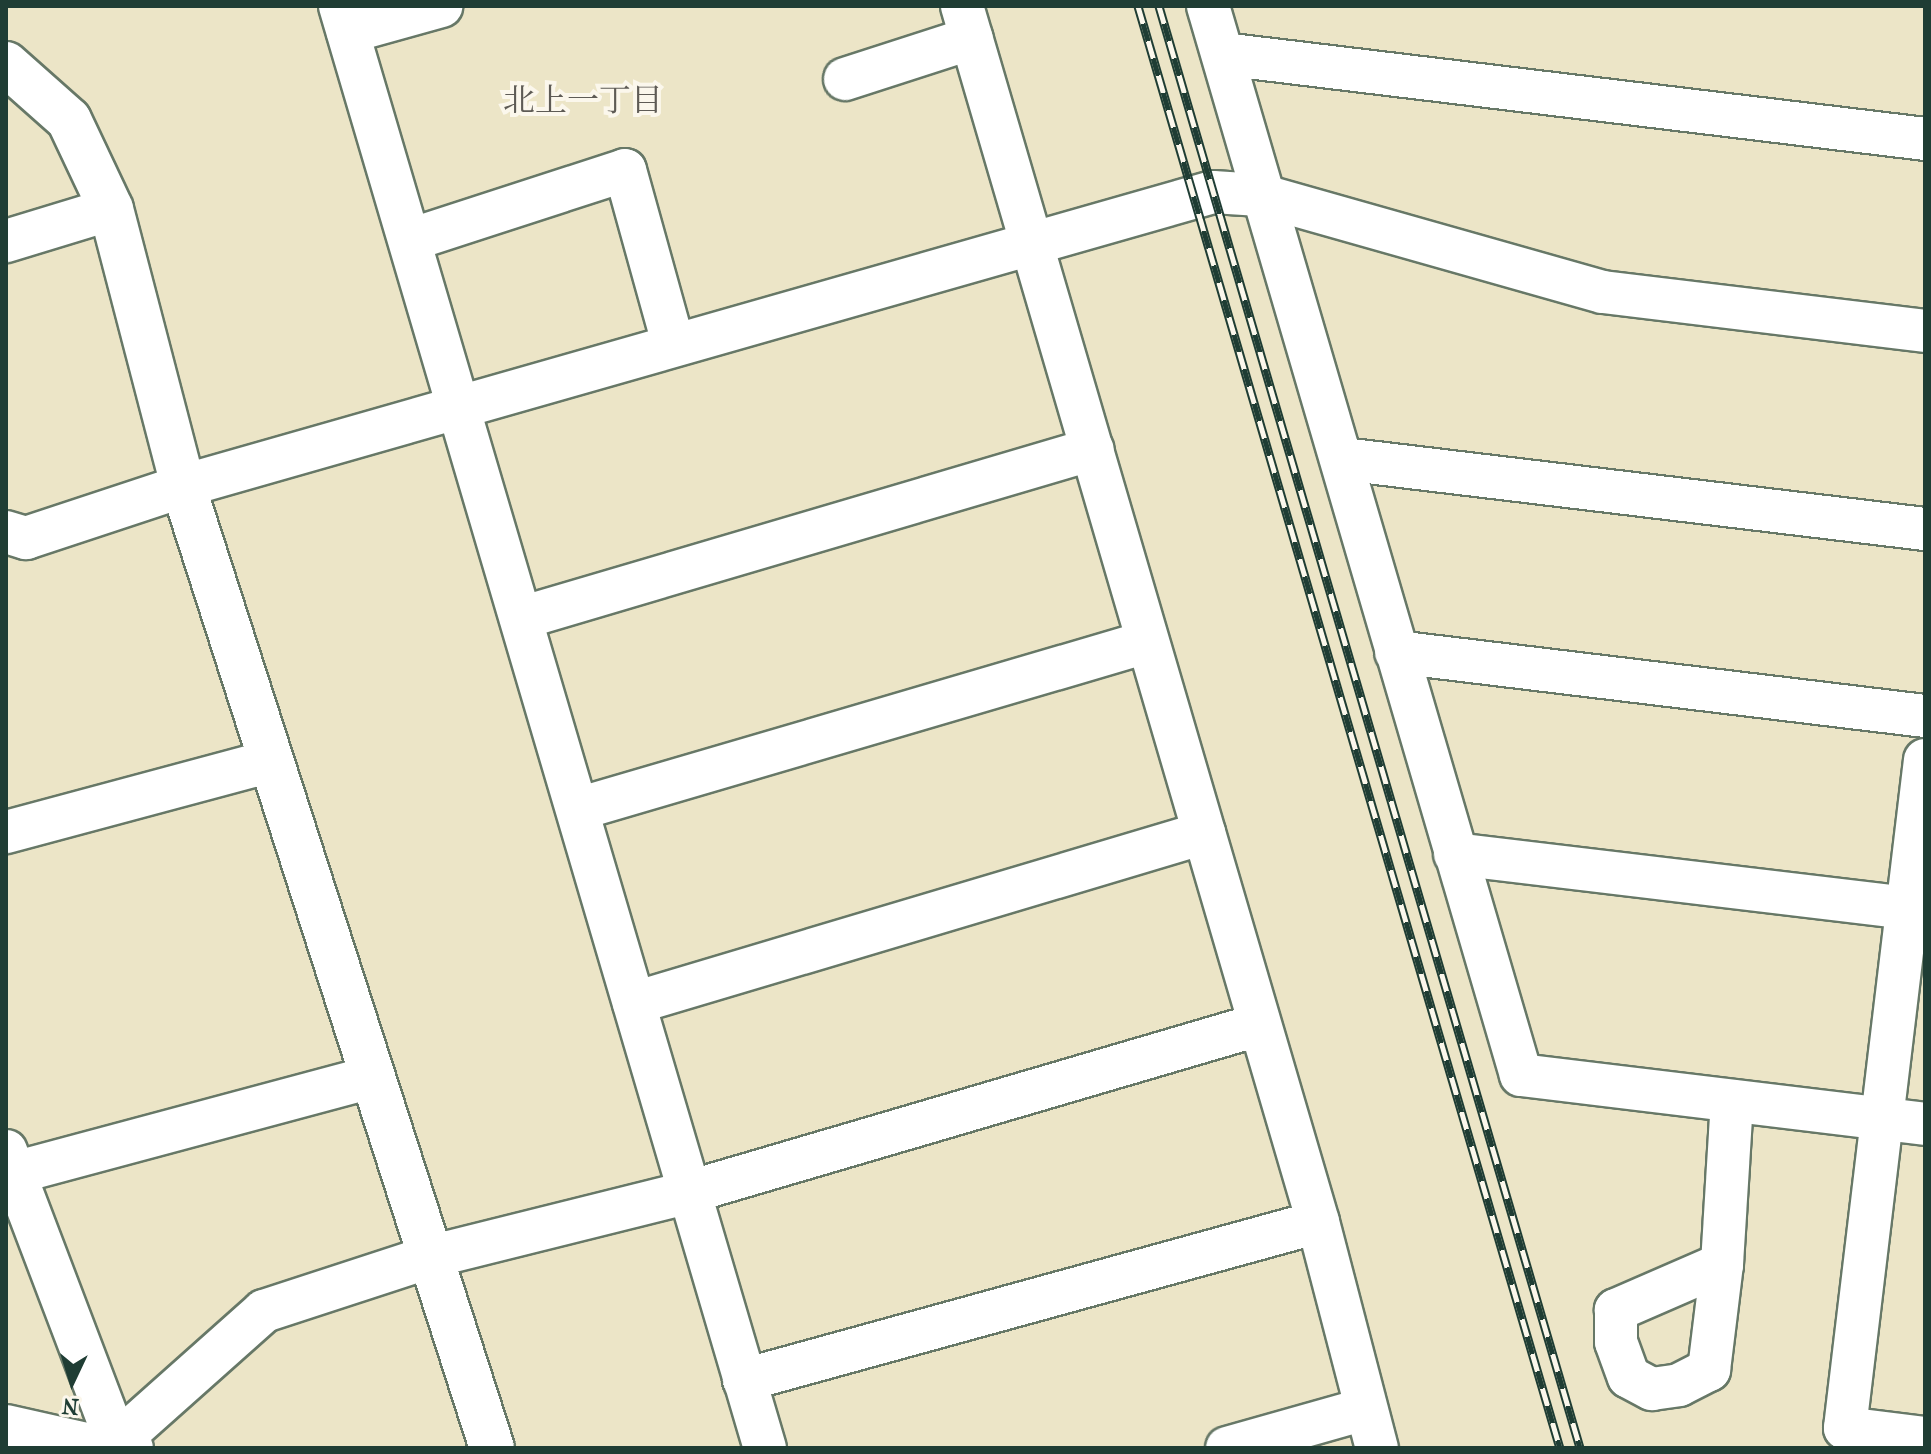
<!DOCTYPE html>
<html>
<head>
<meta charset="utf-8">
<style>
  body { margin:0 }
  #map { position:relative; width:1931px; height:1454px; overflow:hidden; background:#ece5c7; font-family:"IM FELL French Canon","Noto Serif JP",serif }
  div>[style] { position:absolute }
  [style*='--x'] { left:calc(var(--x)*1px); top:calc(var(--y)*1px); width:calc(var(--w)*1px); rotate:calc(var(--a)*1deg) }
  .roads { filter:drop-shadow(2px 0 #677867) drop-shadow(-2px 0 #677867) drop-shadow(0 2px #677867) drop-shadow(0 -2px #677867) }
  .street>* { height:42px; margin:-21px; padding:0 21px; transform-origin:21px; border-radius:21px; background:#fff }
  .secondary>* { height:44px; margin:-22px; padding:0 22px; transform-origin:22px; border-radius:22px; background:#fff }
  .rail>* { height:9px; margin-top:-4.5px; transform-origin:0; background:repeating-linear-gradient(90deg,#fbf7ec 0 18px,#1f3d34 0 36px); box-sizing:border-box; border-block:2px solid #1f3d34 }
  span { translate:-50% -50%; white-space:nowrap; text-align:center; line-height:1.15; -webkit-text-stroke:8px #fbf7ec; paint-order:stroke }
  .neighbourhood-label { font-size:32px; color:#5e5b55 }
  .frame { position:absolute; inset:0; border:8px solid #1f3d34; pointer-events:none }
  .north { position:absolute; left:32px; top:1342px; width:80px; height:80px; -webkit-text-stroke:6px #fbf7ec; paint-order:stroke; rotate:184deg; font-size:22px; font-weight:700; line-height:32px; text-align:center; color:#1f3d34 }
  .north::after { content:''; display:block; margin:auto; width:28px; height:36px; background:#1f3d34; clip-path:polygon(50% 0,100% 100%,50% 72%,0 100%) }
</style>
</head>
<body>
<div id="map">
  <div class="roads">
    <div class="street">
      <i style="--x:340;--y:6;--w:1503;--a:73.58"></i>
      <i style="--x:962;--y:6;--w:1267;--a:73.68"></i>
      <i style="--x:1318;--y:1222;--w:234;--a:75.4"></i>
      <i style="--x:1208;--y:6;--w:1114;--a:73.68"></i>
      <i style="--x:1521;--y:1075;--w:407;--a:6.9"></i>
      <i style="--x:348;--y:32;--w:97;--a:-15.6"></i>
      <i style="--x:1223;--y:54;--w:707;--a:6.9"></i>
      <i style="--x:845;--y:79;--w:133;--a:-17.9"></i>
      <i style="--x:410;--y:240;--w:226;--a:-18"></i>
      <i style="--x:625;--y:170;--w:180;--a:74.5"></i>
      <i style="--x:6;--y:241;--w:110;--a:-16.9"></i>
      <i style="--x:1343;--y:459;--w:586;--a:6.86"></i>
      <i style="--x:6;--y:532;--w:21;--a:17"></i>
      <i style="--x:26;--y:538;--w:165;--a:-18.3"></i>
      <i style="--x:183;--y:486;--w:1071;--a:-15.93"></i>
      <i style="--x:1213;--y:192;--w:47;--a:3.7"></i>
      <i style="--x:1260;--y:195;--w:356;--a:15.8"></i>
      <i style="--x:1603;--y:292;--w:324;--a:6.9"></i>
      <i style="--x:521;--y:618;--w:596;--a:-16.46"></i>
      <i style="--x:1396;--y:652;--w:533;--a:6.9"></i>
      <i style="--x:1925;--y:760;--w:673;--a:96.83"></i>
      <i style="--x:1845;--y:1428;--w:81;--a:7.1"></i>
      <i style="--x:578;--y:809;--w:593;--a:-16.36"></i>
      <i style="--x:6;--y:832;--w:274;--a:-15"></i>
      <i style="--x:1455;--y:854;--w:455;--a:6.8"></i>
      <i style="--x:634;--y:1003;--w:595;--a:-16.61"></i>
      <i style="--x:6;--y:1151;--w:318;--a:69.2"></i>
      <i style="--x:6;--y:1175;--w:379;--a:-15"></i>
      <i style="--x:1722;--y:1264;--w:116;--a:156.5"></i>
      <i style="--x:1616;--y:1310;--w:32;--a:90"></i>
      <i style="--x:1616;--y:1342;--w:37;--a:70"></i>
      <i style="--x:1629;--y:1377;--w:26;--a:28"></i>
      <i style="--x:1652;--y:1389;--w:27;--a:-8"></i>
      <i style="--x:1679;--y:1385;--w:34;--a:-27"></i>
      <i style="--x:1709;--y:1370;--w:107;--a:-83"></i>
      <i style="--x:1722;--y:1264;--w:163;--a:-86.5"></i>
      <i style="--x:744;--y:1380;--w:595;--a:-15.39"></i>
      <i style="--x:6;--y:1426;--w:82;--a:12.7"></i>
      <i style="--x:86;--y:1444;--w:31;--a:-4"></i>
      <i style="--x:117;--y:1442;--w:16;--a:22"></i>
      <i style="--x:117;--y:1442;--w:197;--a:-41.7"></i>
      <i style="--x:264;--y:1311;--w:174;--a:-18.1"></i>
      <i style="--x:429;--y:1257;--w:268;--a:-14"></i>
      <i style="--x:689;--y:1192;--w:593;--a:-16.36"></i>
      <i style="--x:1227;--y:1448;--w:143;--a:-15.8"></i>
    </div>
    <div class="secondary">
      <i style="--x:6;--y:64;--w:84;--a:41.6"></i>
      <i style="--x:69;--y:120;--w:98;--a:64.7"></i>
      <i style="--x:111;--y:209;--w:286;--a:75.4"></i>
      <i style="--x:183;--y:486;--w:1010;--a:72.19"></i>
    </div>
  </div>
  <div class="rail">
    <i style="--x:1138;--y:6;--w:1502;--a:73.69"></i>
    <i style="--x:1159;--y:6;--w:1502;--a:73.72"></i>
  </div>
  <div class="neighbourhood-label">
    <span style="left:583px;top:101px">北上一丁目</span>
  </div>
  <div class="frame"></div>
  <div class="north">N</div>
</div>
</body>
</html>
